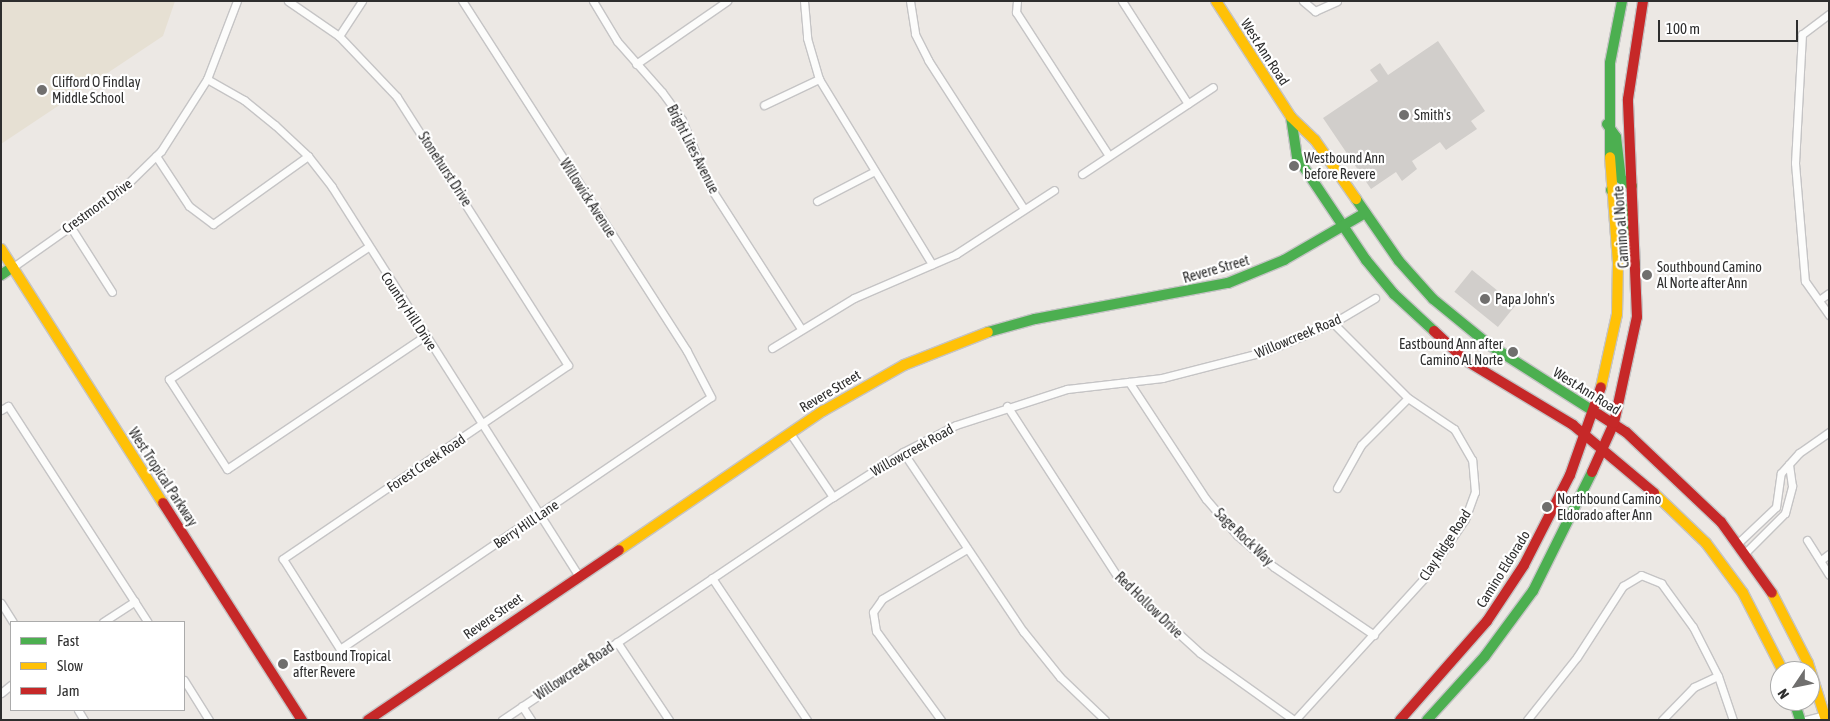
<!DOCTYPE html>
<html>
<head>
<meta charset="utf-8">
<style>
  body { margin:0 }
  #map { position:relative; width:1830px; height:721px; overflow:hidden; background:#ece8e4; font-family:"Asap Condensed",sans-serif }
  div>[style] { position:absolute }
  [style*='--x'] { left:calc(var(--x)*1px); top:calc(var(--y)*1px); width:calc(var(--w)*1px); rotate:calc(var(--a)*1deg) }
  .education>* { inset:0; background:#e6e0d3 }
  .building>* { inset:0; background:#d1cecb; transform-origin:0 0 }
  .roads { filter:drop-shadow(1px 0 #c5c4c5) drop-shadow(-1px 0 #c5c4c5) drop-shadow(0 1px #c5c4c5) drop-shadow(0 -1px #c5c4c5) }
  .street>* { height:7px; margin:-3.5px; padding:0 3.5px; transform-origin:3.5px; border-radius:3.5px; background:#fcfcfb }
  .fast>* { height:10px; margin:-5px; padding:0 5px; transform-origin:5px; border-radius:5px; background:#4caf50 }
  .slow>* { height:10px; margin:-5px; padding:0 5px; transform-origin:5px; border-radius:5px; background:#ffc107 }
  .jam>* { height:10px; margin:-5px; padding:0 5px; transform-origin:5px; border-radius:5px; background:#c62828 }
  .dots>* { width:14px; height:14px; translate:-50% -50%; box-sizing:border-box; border:2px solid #fff; border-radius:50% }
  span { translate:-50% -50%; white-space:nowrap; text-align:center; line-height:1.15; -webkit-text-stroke:4.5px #fff; paint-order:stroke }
  .street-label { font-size:14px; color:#2e2e2e }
  .poi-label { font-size:14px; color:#2e2e2e }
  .left { translate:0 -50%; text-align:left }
  .right { translate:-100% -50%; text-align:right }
  .frame { position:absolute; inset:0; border:2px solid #2e2e2e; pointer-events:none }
  .legend { position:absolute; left:10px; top:621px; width:175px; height:90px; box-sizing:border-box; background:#fff; border:1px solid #ababab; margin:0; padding:6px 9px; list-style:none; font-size:15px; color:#2e2e2e }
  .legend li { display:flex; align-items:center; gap:10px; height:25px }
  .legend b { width:25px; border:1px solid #ababab }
  .north { position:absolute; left:1770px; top:661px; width:50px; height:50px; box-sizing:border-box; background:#fff; border:1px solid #ababab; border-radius:50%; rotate:236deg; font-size:14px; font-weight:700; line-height:20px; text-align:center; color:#2e2e2e }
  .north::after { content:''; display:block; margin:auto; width:18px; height:22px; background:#706f6e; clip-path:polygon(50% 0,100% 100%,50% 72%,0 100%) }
  .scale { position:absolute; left:1658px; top:20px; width:140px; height:22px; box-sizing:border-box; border:2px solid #2e2e2e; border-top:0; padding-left:6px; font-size:15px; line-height:18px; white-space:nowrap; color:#2e2e2e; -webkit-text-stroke:4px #fff; paint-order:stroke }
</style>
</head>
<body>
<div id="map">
  <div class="education">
    <i style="clip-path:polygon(1px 1px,175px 1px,163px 36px,1px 144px)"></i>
  </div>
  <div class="building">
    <i style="clip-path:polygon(1438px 41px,1485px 111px,1471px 121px,1477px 129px,1446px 150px,1440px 142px,1412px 161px,1417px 169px,1402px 181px,1396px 172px,1371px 189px,1323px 118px,1378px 81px,1370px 70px,1380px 63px,1388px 75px)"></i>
    <i style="left:1472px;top:270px;width:56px;height:28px;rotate:39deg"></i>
  </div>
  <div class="roads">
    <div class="street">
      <i style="--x:288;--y:1;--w:62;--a:34.5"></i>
      <i style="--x:339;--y:36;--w:84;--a:46.4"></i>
      <i style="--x:397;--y:97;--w:318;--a:57.5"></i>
      <i style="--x:568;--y:365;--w:345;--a:145.8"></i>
      <i style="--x:283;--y:559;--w:107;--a:57.7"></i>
      <i style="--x:340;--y:649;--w:448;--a:-34.2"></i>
      <i style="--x:711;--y:397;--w:52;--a:-117.6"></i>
      <i style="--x:687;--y:351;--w:416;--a:-122.7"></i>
      <i style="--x:593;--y:1;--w:47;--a:59"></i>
      <i style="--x:617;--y:41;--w:68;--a:48.6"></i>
      <i style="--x:662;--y:92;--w:34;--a:54"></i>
      <i style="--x:682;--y:120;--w:73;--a:67.3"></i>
      <i style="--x:710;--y:187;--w:169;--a:57.3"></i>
      <i style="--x:804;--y:1;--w:37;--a:85"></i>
      <i style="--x:807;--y:38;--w:43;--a:73.7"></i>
      <i style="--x:819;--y:79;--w:217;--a:58.6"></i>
      <i style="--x:910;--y:1;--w:33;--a:81"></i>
      <i style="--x:915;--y:34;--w:29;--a:63"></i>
      <i style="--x:928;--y:60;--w:177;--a:57.2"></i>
      <i style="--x:1017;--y:1;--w:11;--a:95"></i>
      <i style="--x:1016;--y:12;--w:171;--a:57.1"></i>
      <i style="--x:1122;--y:1;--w:122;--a:57.3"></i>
      <i style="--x:1303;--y:1;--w:16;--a:40"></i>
      <i style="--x:1315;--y:11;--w:24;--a:-24"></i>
      <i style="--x:1829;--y:14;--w:34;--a:143"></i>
      <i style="--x:1802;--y:34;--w:129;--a:93.1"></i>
      <i style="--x:1795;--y:163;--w:118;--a:85.2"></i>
      <i style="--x:1805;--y:281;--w:42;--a:54.8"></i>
      <i style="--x:339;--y:36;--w:42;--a:-56.7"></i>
      <i style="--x:636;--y:64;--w:111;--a:-34.7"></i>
      <i style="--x:207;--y:79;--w:43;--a:29.6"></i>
      <i style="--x:244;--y:100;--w:40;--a:39"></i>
      <i style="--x:275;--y:125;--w:45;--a:43.2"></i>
      <i style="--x:308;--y:156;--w:39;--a:52"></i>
      <i style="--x:332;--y:187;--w:459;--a:57.6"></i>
      <i style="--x:764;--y:105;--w:61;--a:-25.3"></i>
      <i style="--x:156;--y:156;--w:60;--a:56.6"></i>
      <i style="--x:189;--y:206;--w:30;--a:37"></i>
      <i style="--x:213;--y:224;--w:117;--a:-35.6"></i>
      <i style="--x:1082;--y:174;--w:157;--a:-33.6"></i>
      <i style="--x:817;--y:201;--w:63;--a:-27.4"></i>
      <i style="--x:70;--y:226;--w:78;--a:57.5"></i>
      <i style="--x:368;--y:247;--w:239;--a:146.4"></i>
      <i style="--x:169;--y:379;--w:107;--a:57.2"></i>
      <i style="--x:227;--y:469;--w:239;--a:-33.9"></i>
      <i style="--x:13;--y:267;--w:128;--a:-35.2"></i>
      <i style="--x:118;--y:193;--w:60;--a:-44.3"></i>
      <i style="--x:161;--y:151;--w:85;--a:-57.4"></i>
      <i style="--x:207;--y:79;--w:84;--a:-69"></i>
      <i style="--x:1819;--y:300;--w:12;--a:-35"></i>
      <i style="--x:772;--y:348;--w:96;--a:-31.4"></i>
      <i style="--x:854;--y:298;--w:111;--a:-23.3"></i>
      <i style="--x:956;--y:254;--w:117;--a:-33.1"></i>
      <i style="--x:1129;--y:382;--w:140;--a:56.7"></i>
      <i style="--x:1206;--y:499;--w:48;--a:49.3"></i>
      <i style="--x:1237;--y:535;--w:49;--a:40.9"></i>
      <i style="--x:1274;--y:567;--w:121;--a:34.2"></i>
      <i style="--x:1007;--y:406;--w:206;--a:57.1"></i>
      <i style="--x:1119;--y:579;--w:110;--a:42.4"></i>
      <i style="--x:1200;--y:653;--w:115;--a:35.5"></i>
      <i style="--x:1;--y:410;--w:8;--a:-30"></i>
      <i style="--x:8;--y:406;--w:257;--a:57.1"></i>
      <i style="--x:790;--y:433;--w:77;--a:56.1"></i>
      <i style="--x:903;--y:452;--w:216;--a:56.2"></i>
      <i style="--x:1023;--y:631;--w:59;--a:51.2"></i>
      <i style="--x:1060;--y:677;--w:62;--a:43.7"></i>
      <i style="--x:1337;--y:488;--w:49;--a:-60.8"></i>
      <i style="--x:1361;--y:445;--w:66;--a:-45"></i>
      <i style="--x:1807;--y:540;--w:41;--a:57.8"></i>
      <i style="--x:1738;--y:543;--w:52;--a:-43.5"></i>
      <i style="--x:1776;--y:507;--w:34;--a:-82"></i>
      <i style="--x:1781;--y:473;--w:27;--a:-48"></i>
      <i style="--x:1799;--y:453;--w:37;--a:-35"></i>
      <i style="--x:1746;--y:552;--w:55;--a:-45"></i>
      <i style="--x:1785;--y:513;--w:28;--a:-75"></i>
      <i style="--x:1792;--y:486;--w:22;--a:-98"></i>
      <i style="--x:1821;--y:560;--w:10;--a:-37"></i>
      <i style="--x:712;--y:578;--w:171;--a:56.2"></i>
      <i style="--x:1;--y:603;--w:22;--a:58"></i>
      <i style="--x:103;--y:622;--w:38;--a:-33"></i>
      <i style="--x:617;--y:642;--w:94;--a:56.3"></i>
      <i style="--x:184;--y:680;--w:47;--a:58"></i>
      <i style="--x:1;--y:693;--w:13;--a:-39"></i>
      <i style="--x:522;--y:706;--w:17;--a:57"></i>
      <i style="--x:78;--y:710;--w:12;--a:59"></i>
      <i style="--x:502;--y:720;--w:399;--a:-34"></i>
      <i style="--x:833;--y:497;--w:83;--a:-32.7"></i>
      <i style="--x:903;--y:452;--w:59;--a:-27"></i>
      <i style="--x:956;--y:425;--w:117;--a:-18"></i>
      <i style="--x:1067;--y:389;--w:96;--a:-6.6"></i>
      <i style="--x:1162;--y:378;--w:108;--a:-14.4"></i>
      <i style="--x:1267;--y:351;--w:72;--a:-23"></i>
      <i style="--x:1333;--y:323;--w:49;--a:-30.8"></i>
      <i style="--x:941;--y:720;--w:110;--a:-126.1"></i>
      <i style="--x:876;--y:631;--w:19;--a:-99"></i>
      <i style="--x:873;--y:612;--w:16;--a:-55"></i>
      <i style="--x:882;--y:599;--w:99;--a:-30.5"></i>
      <i style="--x:1295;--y:720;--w:195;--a:-47.7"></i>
      <i style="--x:1426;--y:576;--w:69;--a:-55.6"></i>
      <i style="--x:1465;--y:519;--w:29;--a:-70"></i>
      <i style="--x:1475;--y:492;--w:32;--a:-95"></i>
      <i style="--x:1472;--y:460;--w:36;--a:-120"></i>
      <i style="--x:1454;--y:429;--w:55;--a:-146"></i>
      <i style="--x:1408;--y:398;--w:106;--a:-135"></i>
      <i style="--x:1527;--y:720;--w:80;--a:-51.6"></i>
      <i style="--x:1577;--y:657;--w:85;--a:-57.1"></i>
      <i style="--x:1623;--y:586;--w:21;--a:-31"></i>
      <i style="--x:1641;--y:575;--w:22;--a:22"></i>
      <i style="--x:1661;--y:583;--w:54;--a:54"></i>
      <i style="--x:1693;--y:627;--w:55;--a:63"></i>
      <i style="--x:1718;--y:676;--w:46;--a:71.2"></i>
      <i style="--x:1662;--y:720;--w:46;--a:-45.9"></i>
      <i style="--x:1694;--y:687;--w:26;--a:-25"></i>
      <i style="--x:1806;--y:720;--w:23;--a:-15"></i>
    </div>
    <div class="fast">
      <i style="--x:1291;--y:117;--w:40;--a:81.5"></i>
      <i style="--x:1297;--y:157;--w:124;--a:56.2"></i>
      <i style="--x:1366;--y:260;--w:44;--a:50.5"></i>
      <i style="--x:1394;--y:294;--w:54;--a:42.8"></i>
      <i style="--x:1607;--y:124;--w:16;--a:55"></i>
      <i style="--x:1616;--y:137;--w:42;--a:83.2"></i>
      <i style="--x:1621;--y:179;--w:13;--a:32"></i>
      <i style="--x:1610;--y:157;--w:94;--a:-90"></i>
      <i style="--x:1610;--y:63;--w:63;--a:-79"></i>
      <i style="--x:1611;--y:190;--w:11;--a:41"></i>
      <i style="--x:1619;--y:197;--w:18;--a:71"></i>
      <i style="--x:1625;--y:214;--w:51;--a:78.7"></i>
      <i style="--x:1356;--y:199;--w:75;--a:55.3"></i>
      <i style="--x:1399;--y:261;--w:51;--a:48.2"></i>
      <i style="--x:1433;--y:299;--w:71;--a:39.3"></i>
      <i style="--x:1488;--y:344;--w:130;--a:32.5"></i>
      <i style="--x:1;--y:275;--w:14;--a:-34"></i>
      <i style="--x:988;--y:332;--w:49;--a:-15.5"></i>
      <i style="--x:1035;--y:319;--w:196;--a:-10.6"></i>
      <i style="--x:1228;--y:283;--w:61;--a:-22.3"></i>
      <i style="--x:1284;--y:260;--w:94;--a:-30.1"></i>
      <i style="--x:1794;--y:701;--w:20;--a:72"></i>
      <i style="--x:1427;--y:720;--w:86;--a:-47.8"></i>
      <i style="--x:1485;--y:656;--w:81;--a:-53.6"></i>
      <i style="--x:1533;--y:591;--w:133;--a:-63.6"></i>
    </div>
    <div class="slow">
      <i style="--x:1216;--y:1;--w:138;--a:57.1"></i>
      <i style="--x:1291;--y:117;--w:33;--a:44"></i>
      <i style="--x:1315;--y:140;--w:72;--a:55.2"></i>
      <i style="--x:1;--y:249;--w:301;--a:57.5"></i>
      <i style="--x:1601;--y:387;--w:75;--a:-77.6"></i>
      <i style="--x:1617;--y:314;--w:51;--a:-88.9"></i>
      <i style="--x:1618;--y:263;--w:106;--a:-94.3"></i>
      <i style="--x:1654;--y:493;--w:72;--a:43.9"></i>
      <i style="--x:1706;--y:543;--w:62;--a:53.5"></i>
      <i style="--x:1743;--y:593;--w:88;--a:62.9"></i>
      <i style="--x:619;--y:550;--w:247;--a:-34.3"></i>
      <i style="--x:823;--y:411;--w:93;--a:-29.6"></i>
      <i style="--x:904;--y:365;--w:90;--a:-21.4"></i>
      <i style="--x:1772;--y:593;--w:79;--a:62.8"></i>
      <i style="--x:1808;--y:663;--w:60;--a:72.5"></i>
    </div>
    <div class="jam">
      <i style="--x:1434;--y:331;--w:42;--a:43.1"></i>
      <i style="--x:1465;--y:360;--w:126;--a:31"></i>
      <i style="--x:1573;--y:425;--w:106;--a:40"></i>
      <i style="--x:1598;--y:414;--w:33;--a:33"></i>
      <i style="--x:1626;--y:432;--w:131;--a:43.5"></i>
      <i style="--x:1721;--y:522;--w:87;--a:54.3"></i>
      <i style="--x:1592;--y:472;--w:54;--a:-65.8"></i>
      <i style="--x:1614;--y:423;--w:108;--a:-77.8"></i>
      <i style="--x:1637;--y:317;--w:218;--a:-92.4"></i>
      <i style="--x:1628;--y:99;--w:99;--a:-81.3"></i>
      <i style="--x:163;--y:503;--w:258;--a:57.4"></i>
      <i style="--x:368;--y:720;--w:303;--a:-34.1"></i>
      <i style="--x:1400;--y:720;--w:132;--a:-48.7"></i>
      <i style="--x:1487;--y:621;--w:67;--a:-56.5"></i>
      <i style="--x:1524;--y:565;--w:101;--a:-62.9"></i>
      <i style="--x:1570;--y:475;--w:93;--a:-70.6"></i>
    </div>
  </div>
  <div class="dots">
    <i style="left:42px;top:90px;background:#706f6e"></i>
    <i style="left:1404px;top:115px;background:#706f6e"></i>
    <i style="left:1294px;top:166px;background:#706f6e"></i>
    <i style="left:1647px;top:275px;background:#706f6e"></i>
    <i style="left:1485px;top:299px;background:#706f6e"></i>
    <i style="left:1513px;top:352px;background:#706f6e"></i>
    <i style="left:1547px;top:507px;background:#706f6e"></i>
    <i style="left:283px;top:664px;background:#706f6e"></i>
  </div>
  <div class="street-label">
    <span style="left:1265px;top:52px;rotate:57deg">West Ann Road</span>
    <span style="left:693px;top:149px;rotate:63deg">Bright Lites Avenue</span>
    <span style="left:445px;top:169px;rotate:57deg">Stonehurst Drive</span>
    <span style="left:588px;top:198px;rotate:57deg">Willowick Avenue</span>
    <span style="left:97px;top:206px;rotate:-36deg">Crestmont Drive</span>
    <span style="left:1621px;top:227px;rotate:-94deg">Camino al Norte</span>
    <span style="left:1216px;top:269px;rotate:-16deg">Revere Street</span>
    <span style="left:409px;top:311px;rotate:57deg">Country Hill Drive</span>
    <span style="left:1298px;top:336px;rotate:-23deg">Willowcreek Road</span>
    <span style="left:830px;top:391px;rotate:-31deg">Revere Street</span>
    <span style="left:1587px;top:391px;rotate:32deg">West Ann Road</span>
    <span style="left:912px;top:450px;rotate:-29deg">Willowcreek Road</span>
    <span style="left:426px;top:463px;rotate:-34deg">Forest Creek Road</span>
    <span style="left:163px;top:477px;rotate:57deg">West Tropical Parkway</span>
    <span style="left:526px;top:524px;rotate:-34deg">Berry Hill Lane</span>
    <span style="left:1244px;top:537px;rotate:44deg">Sage Rock Way</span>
    <span style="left:1445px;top:545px;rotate:-57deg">Clay Ridge Road</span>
    <span style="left:1503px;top:569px;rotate:-58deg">Camino Eldorado</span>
    <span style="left:1149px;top:605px;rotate:44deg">Red Hollow Drive</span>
    <span style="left:493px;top:616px;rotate:-35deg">Revere Street</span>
    <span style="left:574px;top:671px;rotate:-34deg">Willowcreek Road</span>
  </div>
  <div class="poi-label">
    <span class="left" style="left:52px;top:90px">Clifford O Findlay<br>Middle School</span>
    <span class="left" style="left:1414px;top:115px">Smith's</span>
    <span class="left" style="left:1304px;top:166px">Westbound Ann<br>before Revere</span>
    <span class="left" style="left:1657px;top:275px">Southbound Camino<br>Al Norte after Ann</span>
    <span class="left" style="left:1495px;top:299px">Papa John's</span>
    <span class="right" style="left:1503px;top:352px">Eastbound Ann after<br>Camino Al Norte</span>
    <span class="left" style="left:1557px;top:507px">Northbound Camino<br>Eldorado after Ann</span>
    <span class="left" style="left:293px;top:664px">Eastbound Tropical<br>after Revere</span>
  </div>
  <div class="frame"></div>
  <ul class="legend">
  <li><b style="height:6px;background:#4caf50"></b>Fast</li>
  <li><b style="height:6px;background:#ffc107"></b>Slow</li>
  <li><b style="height:6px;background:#c62828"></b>Jam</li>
  </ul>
  <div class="north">N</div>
  <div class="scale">100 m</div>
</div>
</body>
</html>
